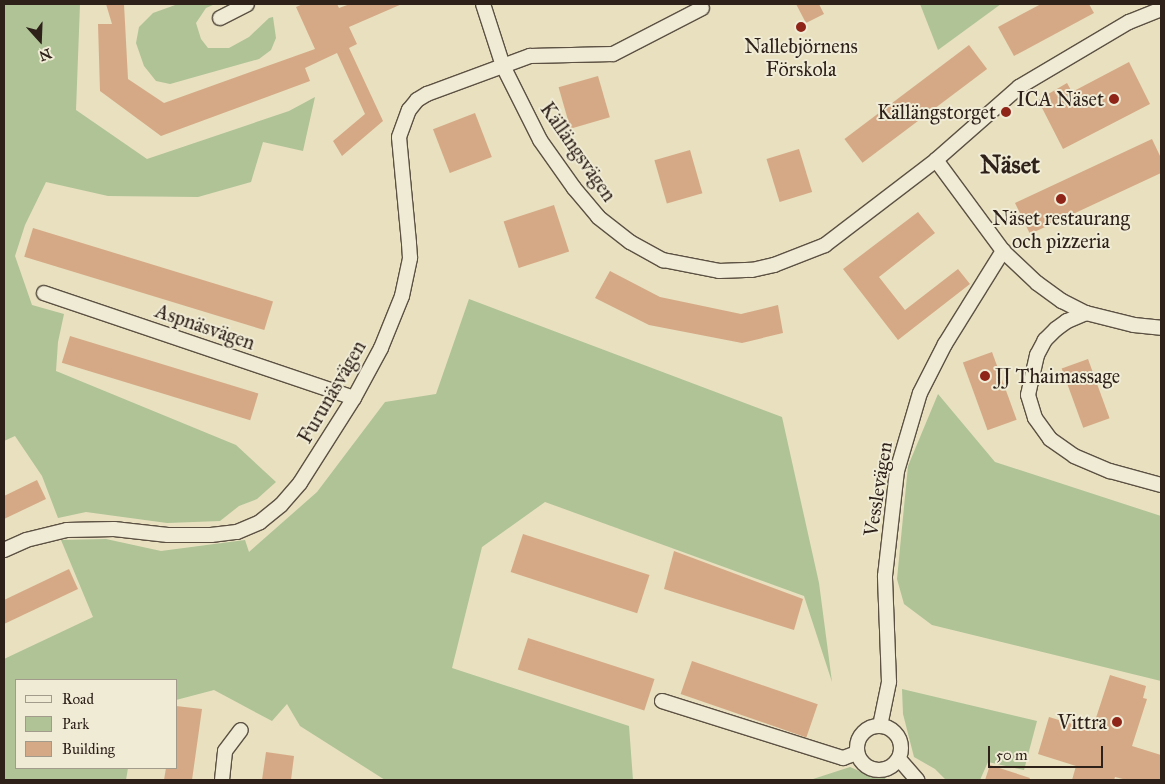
<!DOCTYPE html>
<html>
<head>
<meta charset="utf-8">
<style>
  body { margin:0 }
  #map { position:relative; width:1165px; height:784px; overflow:hidden; background:#e8e0bf; font-family:"IM FELL Great Primer",serif }
  div>[style] { position:absolute }
  [style*='--x'] { left:calc(var(--x)*1px); top:calc(var(--y)*1px); width:calc(var(--w)*1px); rotate:calc(var(--a)*1deg) }
  .green>* { inset:0; background:#afc397 }
  .building>* { inset:0; background:#d5a986; transform-origin:0 0 }
  .roads { filter:drop-shadow(1px 0 #5c5143) drop-shadow(-1px 0 #5c5143) drop-shadow(0 1px #5c5143) drop-shadow(0 -1px #5c5143) }
  .street>* { height:14px; margin:-7px; padding:0 7px; transform-origin:7px; border-radius:7px; background:#f0ebd5 }
  .street>.ring { margin:-7px; padding:0; box-sizing:content-box; background:none; border:14px solid #f0ebd5; border-radius:50% }
  .dots>* { width:14px; height:14px; translate:-50% -50%; box-sizing:border-box; border:2px solid #f0ebd5; border-radius:50% }
  span { translate:-50% -50%; white-space:nowrap; text-align:center; line-height:1.15; -webkit-text-stroke:4px #f0ebd5; paint-order:stroke }
  .poi-label { font-size:20px; color:#2e211a }
  .right { translate:-100% -50%; text-align:right }
  .left { translate:0 -50%; text-align:left }
  .street-label { font-size:20px; color:#2e211a }
  .district-label { font-size:25px; color:#2e211a; font-weight:700 }
  .frame { position:absolute; inset:0; border:5px solid #2e211a; pointer-events:none }
  .legend { position:absolute; left:15px; top:679px; width:162px; height:90px; box-sizing:border-box; background:#f0ebd5; border:1px solid #a29a8a; margin:0; padding:6px 9px; list-style:none; font-size:15px; color:#2e211a }
  .legend li { display:flex; align-items:center; gap:10px; height:25px }
  .legend b { width:25px; border:1px solid #a29a8a }
  .north { position:absolute; left:15px; top:15px; width:50px; height:50px; -webkit-text-stroke:4px #f0ebd5; paint-order:stroke; rotate:160deg; font-size:14px; font-weight:700; line-height:20px; text-align:center; color:#2e211a }
  .north::after { content:''; display:block; margin:auto; width:18px; height:22px; background:#2e211a; clip-path:polygon(50% 0,100% 100%,50% 72%,0 100%) }
  .scale { position:absolute; left:988px; top:746px; width:115px; height:22px; box-sizing:border-box; border:2px solid #2e211a; border-top:0; padding-left:6px; font-size:15px; line-height:18px; white-space:nowrap; color:#2e211a; -webkit-text-stroke:4px #f0ebd5; paint-order:stroke }
</style>
</head>
<body>
<div id="map">
  <div class="green">
    <i style="clip-path:polygon(4px 4px,80px 4px,76px 110px,147px 159px,289px 111px,315px 97px,303px 151px,263px 142px,251px 182px,198px 197px,108px 196px,46px 182px,25px 225px,15px 256px,32px 305px,64px 314px,58px 342px,56px 371px,236px 445px,276px 482px,257px 499px,239px 506px,220px 521px,167px 523px,86px 512px,58px 518px,42px 476px,15px 436px,4px 441px)"></i>
    <i style="clip-path:polygon(178px 4px,215px 4px,206px 8px,196px 23px,201px 39px,208px 48px,229px 48px,249px 37px,269px 18px,273px 17px,276px 38px,271px 50px,259px 59px,170px 84px,156px 81px,144px 66px,136px 43px,139px 27px,153px 13px)"></i>
    <i style="clip-path:polygon(920px 4px,1001px 4px,938px 50px)"></i>
    <i style="clip-path:polygon(469px 299px,782px 417px,819px 583px,832px 682px,804px 596px,545px 502px,482px 547px,452px 668px,629px 726px,633px 780px,385px 780px,300px 726px,287px 704px,272px 721px,214px 690px,176px 700px,176px 680px,16px 680px,16px 768px,128px 768px,126px 780px,4px 780px,4px 659px,93px 617px,61px 540px,106px 539px,161px 551px,245px 540px,249px 552px,317px 492px,385px 402px,436px 394px)"></i>
    <i style="clip-path:polygon(938px 394px,995px 462px,1161px 516px,1161px 681px,932px 625px,904px 604px,897px 579px,908px 466px)"></i>
    <i style="clip-path:polygon(902px 689px,1037px 721px,1024px 770px,988px 762px,980px 780px,946px 780px,935px 769px,914px 757px,903px 714px)"></i>
    <i style="clip-path:polygon(850px 767px,868px 775px,883px 775px,886px 780px,810px 780px)"></i>
  </div>
  <div class="building">
    <i style="clip-path:polygon(106px 4px,124px 4px,128px 79px,164px 103px,315px 49px,296px 7px,303px 4px,337px 4px,339px 8px,350px 4px,402px 4px,349px 27px,357px 44px,349px 48px,383px 121px,342px 156px,333px 141px,365px 114px,337px 53px,305px 68px,310px 81px,161px 136px,100px 91px,98px 24px,112px 24px)"></i>
    <i style="clip-path:polygon(796px 4px,819px 4px,824px 14px,806px 23px)"></i>
    <i style="clip-path:polygon(1041px 4px,1089px 4px,1094px 13px,1014px 56px,998px 27px)"></i>
    <i style="left:969px;top:45px;width:30px;height:156px;rotate:53deg"></i>
    <i style="clip-path:polygon(1129px 62px,1150px 104px,1063px 149px,1038px 100px,1067px 83px,1072px 92px)"></i>
    <i style="left:598px;top:76px;width:43px;height:41px;rotate:74deg"></i>
    <i style="left:475px;top:113px;width:47px;height:45px;rotate:69deg"></i>
    <i style="clip-path:polygon(1152px 139px,1161px 158px,1161px 173px,1030px 234px,1015px 203px)"></i>
    <i style="left:799px;top:149px;width:45px;height:34px;rotate:73deg"></i>
    <i style="left:690px;top:150px;width:45px;height:37px;rotate:74deg"></i>
    <i style="left:554px;top:205px;width:49px;height:53px;rotate:72deg"></i>
    <i style="clip-path:polygon(918px 212px,935px 233px,879px 277px,905px 310px,958px 269px,970px 284px,898px 340px,843px 269px)"></i>
    <i style="left:33px;top:228px;width:251px;height:30px;rotate:17deg"></i>
    <i style="clip-path:polygon(610px 271px,660px 297px,741px 314px,778px 305px,783px 333px,742px 343px,649px 325px,595px 298px)"></i>
    <i style="left:70px;top:336px;width:197px;height:28px;rotate:17deg"></i>
    <i style="left:992px;top:352px;width:72px;height:31px;rotate:70deg"></i>
    <i style="left:1088px;top:359px;width:63px;height:28px;rotate:70deg"></i>
    <i style="clip-path:polygon(37px 480px,46px 499px,4px 519px,4px 496px)"></i>
    <i style="left:523px;top:534px;width:133px;height:40px;rotate:18deg"></i>
    <i style="clip-path:polygon(674px 551px,803px 599px,794px 630px,664px 589px)"></i>
    <i style="clip-path:polygon(69px 569px,78px 589px,4px 624px,4px 600px)"></i>
    <i style="left:528px;top:638px;width:133px;height:33px;rotate:18deg"></i>
    <i style="left:692px;top:661px;width:133px;height:35px;rotate:19deg"></i>
    <i style="clip-path:polygon(1110px 675px,1146px 686px,1143px 698px,1147px 699px,1132px 746px,1161px 755px,1161px 780px,1127px 780px,1115px 777px,1114px 780px,1072px 780px,1076px 766px,1038px 754px,1049px 717px,1092px 730px)"></i>
    <i style="clip-path:polygon(176px 706px,202px 709px,192px 780px,164px 780px,166px 768px,176px 768px)"></i>
    <i style="clip-path:polygon(266px 752px,294px 756px,291px 780px,262px 780px)"></i>
    <i style="clip-path:polygon(990px 765px,1030px 778px,1029px 780px,985px 780px)"></i>
  </div>
  <div class="roads">
    <div class="street">
      <i style="--x:483;--y:4;--w:65;--a:72.1"></i>
      <i style="--x:503;--y:66;--w:83;--a:63.4"></i>
      <i style="--x:540;--y:140;--w:59;--a:54.7"></i>
      <i style="--x:574;--y:188;--w:38;--a:50"></i>
      <i style="--x:598;--y:217;--w:41;--a:38"></i>
      <i style="--x:630;--y:242;--w:38;--a:29"></i>
      <i style="--x:663;--y:260;--w:57;--a:11.1"></i>
      <i style="--x:719;--y:271;--w:33;--a:-2"></i>
      <i style="--x:752;--y:270;--w:23;--a:-13"></i>
      <i style="--x:774;--y:265;--w:55;--a:-21.4"></i>
      <i style="--x:825;--y:245;--w:140;--a:-37.4"></i>
      <i style="--x:936;--y:160;--w:111;--a:-41.3"></i>
      <i style="--x:1019;--y:87;--w:128;--a:-30.6"></i>
      <i style="--x:1129;--y:22;--w:35;--a:-22"></i>
      <i style="--x:220;--y:18;--w:30;--a:-27"></i>
      <i style="--x:936;--y:160;--w:113;--a:53.6"></i>
      <i style="--x:1003;--y:251;--w:47;--a:43.3"></i>
      <i style="--x:1037;--y:283;--w:31;--a:36"></i>
      <i style="--x:1062;--y:301;--w:27;--a:27"></i>
      <i style="--x:1086;--y:313;--w:49;--a:14"></i>
      <i style="--x:1134;--y:325;--w:27;--a:6"></i>
      <i style="--x:44;--y:293;--w:327;--a:18.7"></i>
      <i style="--x:1086;--y:313;--w:21;--a:157"></i>
      <i style="--x:1067;--y:321;--w:14;--a:144"></i>
      <i style="--x:1056;--y:329;--w:16;--a:135"></i>
      <i style="--x:1045;--y:340;--w:17;--a:118"></i>
      <i style="--x:1037;--y:355;--w:41;--a:102.7"></i>
      <i style="--x:1028;--y:395;--w:24;--a:73"></i>
      <i style="--x:1035;--y:418;--w:26;--a:54"></i>
      <i style="--x:1050;--y:439;--w:29;--a:35"></i>
      <i style="--x:1074;--y:456;--w:39;--a:23"></i>
      <i style="--x:1110;--y:471;--w:53;--a:15.4"></i>
      <i style="--x:4;--y:550;--w:24;--a:-24"></i>
      <i style="--x:26;--y:540;--w:42;--a:-13.7"></i>
      <i style="--x:67;--y:530;--w:47;--a:-1.2"></i>
      <i style="--x:114;--y:529;--w:54;--a:6.3"></i>
      <i style="--x:168;--y:535;--w:43;--a:0"></i>
      <i style="--x:211;--y:535;--w:26;--a:-7"></i>
      <i style="--x:237;--y:532;--w:25;--a:-23"></i>
      <i style="--x:260;--y:522;--w:27;--a:-39"></i>
      <i style="--x:281;--y:505;--w:29;--a:-49"></i>
      <i style="--x:300;--y:483;--w:101;--a:-57.6"></i>
      <i style="--x:354;--y:398;--w:57;--a:-61.6"></i>
      <i style="--x:381;--y:348;--w:56;--a:-68"></i>
      <i style="--x:402;--y:296;--w:39;--a:-78"></i>
      <i style="--x:410;--y:258;--w:15;--a:-94"></i>
      <i style="--x:409;--y:243;--w:106;--a:-95.4"></i>
      <i style="--x:399;--y:137;--w:29;--a:-70"></i>
      <i style="--x:409;--y:110;--w:13;--a:-51"></i>
      <i style="--x:417;--y:100;--w:12;--a:-31"></i>
      <i style="--x:427;--y:94;--w:110;--a:-20.3"></i>
      <i style="--x:530;--y:56;--w:83;--a:-1.4"></i>
      <i style="--x:613;--y:54;--w:100;--a:-27.3"></i>
      <i style="--x:662;--y:701;--w:190;--a:17.5"></i>
      <i style="--x:843;--y:758;--w:15;--a:-20"></i>
      <i style="--x:880;--y:726;--w:45;--a:-78.4"></i>
      <i style="--x:889;--y:682;--w:106;--a:-92.2"></i>
      <i style="--x:885;--y:576;--w:106;--a:-83.5"></i>
      <i style="--x:897;--y:471;--w:81;--a:-73.6"></i>
      <i style="--x:920;--y:393;--w:55;--a:-63"></i>
      <i style="--x:945;--y:344;--w:110;--a:-58.1"></i>
      <i class="ring" style="left:857px;top:726px;width:30px;height:30px"></i>
      <i style="--x:899;--y:759;--w:28;--a:49"></i>
      <i style="--x:222;--y:780;--w:29;--a:-84"></i>
      <i style="--x:225;--y:751;--w:26;--a:-53"></i>
    </div>
  </div>
  <div class="dots">
    <i style="left:801px;top:27px;background:#8f2418"></i>
    <i style="left:1114px;top:99px;background:#8f2418"></i>
    <i style="left:1006px;top:112px;background:#8f2418"></i>
    <i style="left:1061px;top:199px;background:#8f2418"></i>
    <i style="left:985px;top:376px;background:#8f2418"></i>
    <i style="left:1117px;top:722px;background:#8f2418"></i>
  </div>
  <div class="poi-label">
    <span style="left:801px;top:58px">Nallebjörnens<br>Förskola</span>
    <span class="right" style="left:1104px;top:99px">ICA Näset</span>
    <span class="right" style="left:996px;top:112px">Källängstorget</span>
    <span style="left:1061px;top:230px">Näset restaurang<br>och pizzeria</span>
    <span class="left" style="left:995px;top:376px">JJ Thaimassage</span>
    <span class="right" style="left:1107px;top:722px">Vittra</span>
  </div>
  <div class="street-label">
    <span style="left:578px;top:152px;rotate:55deg">Källängsvägen</span>
    <span style="left:205px;top:327px;rotate:19deg">Aspnäsvägen</span>
    <span style="left:332px;top:392px;rotate:-60deg">Furunäsvägen</span>
    <span style="left:878px;top:489px;rotate:-81deg">Vesslevägen</span>
  </div>
  <div class="district-label">
    <span style="left:1010px;top:165px">Näset</span>
  </div>
  <div class="frame"></div>
  <ul class="legend">
  <li><b style="height:6px;background:#f0ebd5"></b>Road</li>
  <li><b style="height:14px;background:#afc397"></b>Park</li>
  <li><b style="height:14px;background:#d5a986"></b>Building</li>
  </ul>
  <div class="north">N</div>
  <div class="scale">50 m</div>
</div>
</body>
</html>
